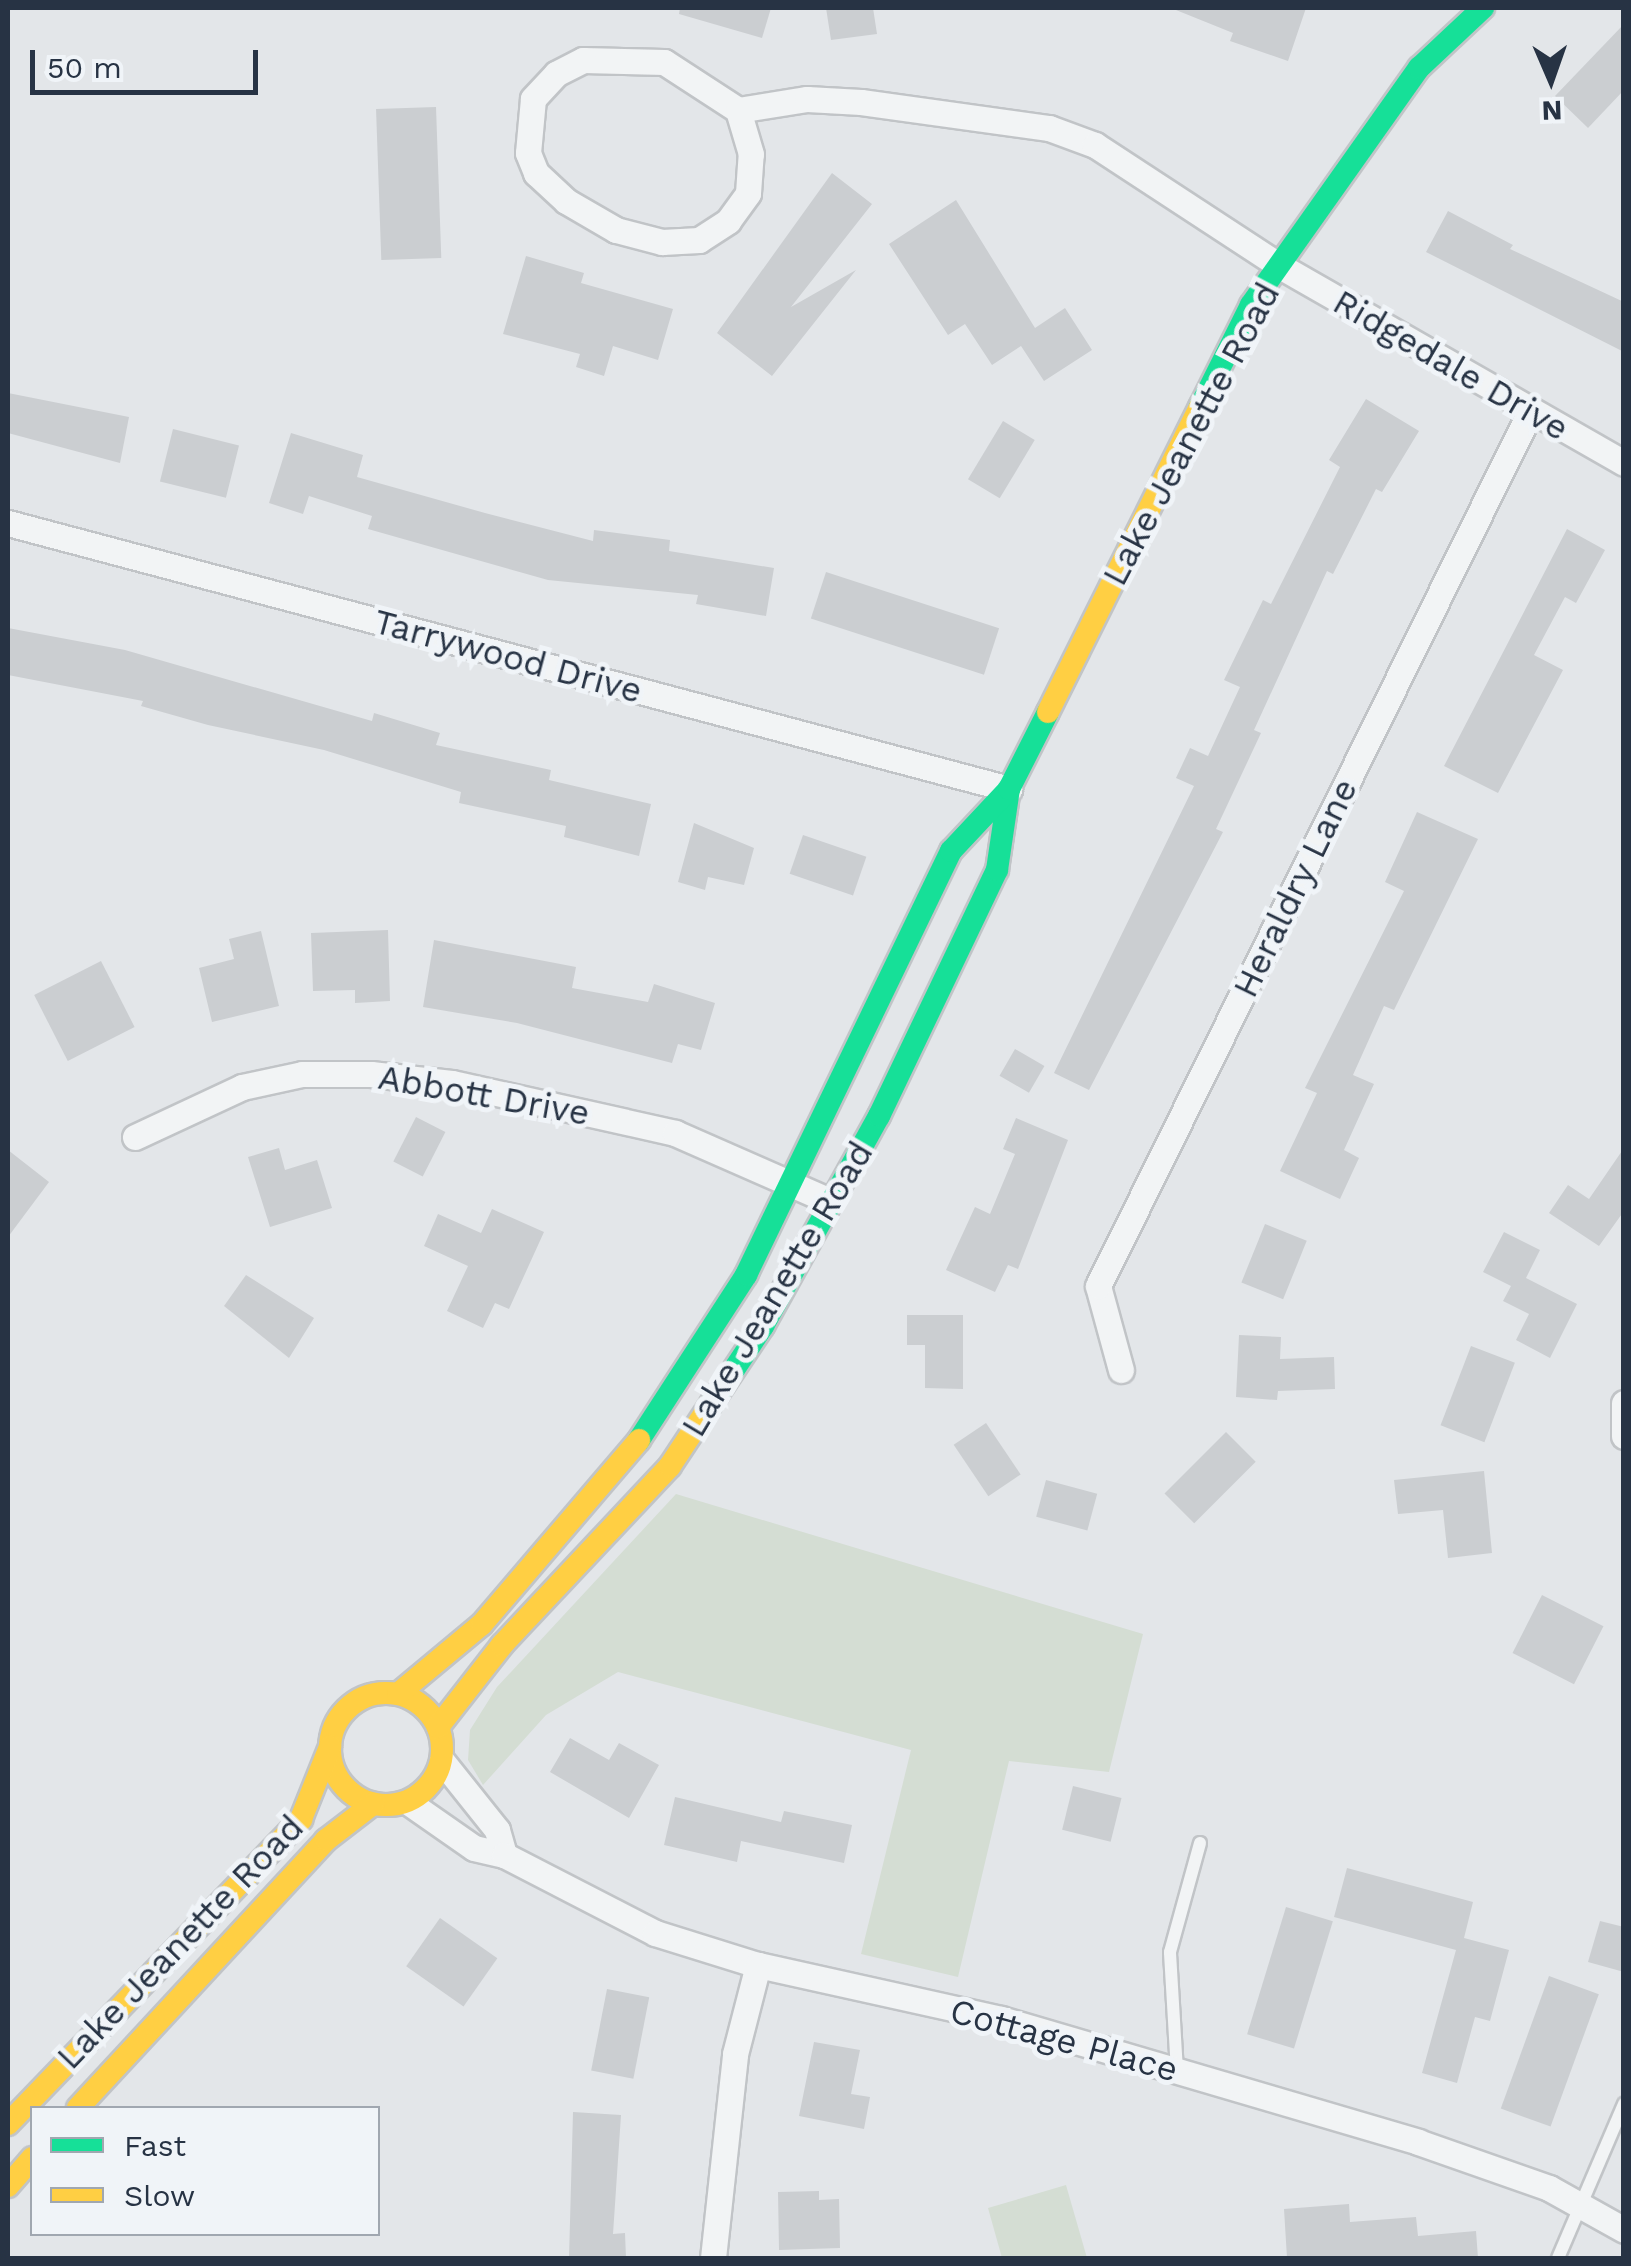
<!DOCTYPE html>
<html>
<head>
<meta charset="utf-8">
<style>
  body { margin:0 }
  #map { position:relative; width:1631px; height:2266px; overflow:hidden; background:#e3e6e9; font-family:"Work Sans",sans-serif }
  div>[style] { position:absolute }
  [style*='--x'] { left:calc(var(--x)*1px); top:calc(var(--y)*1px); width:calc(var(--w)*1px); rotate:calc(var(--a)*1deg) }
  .green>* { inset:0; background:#d4ddd3 }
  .building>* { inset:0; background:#cbced1; transform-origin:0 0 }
  .roads { filter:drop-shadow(2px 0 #c1c4c7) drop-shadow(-2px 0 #c1c4c7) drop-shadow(0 2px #c1c4c7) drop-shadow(0 -2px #c1c4c7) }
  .lane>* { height:12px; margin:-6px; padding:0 6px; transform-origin:6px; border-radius:6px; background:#f2f4f5 }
  .street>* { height:25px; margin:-12.5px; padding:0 12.5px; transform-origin:12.5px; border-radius:12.5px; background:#f2f4f5 }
  .fast>* { height:22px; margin:-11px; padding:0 11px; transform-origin:11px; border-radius:11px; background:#16e098 }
  .slow>* { height:22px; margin:-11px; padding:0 11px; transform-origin:11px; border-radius:11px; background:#ffcf43 }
  .slow>.ring { margin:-11px; padding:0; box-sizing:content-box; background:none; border:22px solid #ffcf43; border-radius:50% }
  span { translate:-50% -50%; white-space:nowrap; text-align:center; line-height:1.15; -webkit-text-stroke:10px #f0f4f8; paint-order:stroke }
  .street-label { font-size:35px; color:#273344 }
  .frame { position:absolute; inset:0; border:10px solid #273344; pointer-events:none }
  .legend { position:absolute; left:30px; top:2106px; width:350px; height:130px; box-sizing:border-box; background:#f0f4f8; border:2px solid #a0a7b0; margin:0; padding:12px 18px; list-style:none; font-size:30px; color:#273344 }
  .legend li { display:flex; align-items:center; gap:20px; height:50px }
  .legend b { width:50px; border:2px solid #a0a7b0 }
  .north { position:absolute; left:1501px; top:30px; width:100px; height:100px; -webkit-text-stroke:8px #f0f4f8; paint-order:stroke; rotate:178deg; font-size:28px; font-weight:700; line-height:40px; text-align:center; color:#273344 }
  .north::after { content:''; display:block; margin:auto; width:35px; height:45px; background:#273344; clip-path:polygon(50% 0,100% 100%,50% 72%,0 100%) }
  .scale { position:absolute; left:30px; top:50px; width:228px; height:45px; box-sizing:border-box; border:5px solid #273344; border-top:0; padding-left:12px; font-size:30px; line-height:35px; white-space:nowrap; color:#273344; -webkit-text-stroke:8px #f0f4f8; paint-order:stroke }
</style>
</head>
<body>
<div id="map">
  <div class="green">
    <i style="clip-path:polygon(676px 1494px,1143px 1634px,1109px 1772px,1009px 1761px,958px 1977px,861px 1954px,911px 1750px,618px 1672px,546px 1715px,483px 1785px,468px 1760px,470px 1730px,497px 1687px)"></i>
    <i style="clip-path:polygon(1066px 2185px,1087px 2258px,1002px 2258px,988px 2208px)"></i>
  </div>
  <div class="building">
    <i style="clip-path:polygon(680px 8px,771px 8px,762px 38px,679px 14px)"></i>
    <i style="clip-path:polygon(826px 8px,873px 8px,877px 34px,831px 40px)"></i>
    <i style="clip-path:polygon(1171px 8px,1306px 8px,1288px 61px,1230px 41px,1233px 33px)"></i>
    <i style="clip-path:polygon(1624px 24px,1624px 90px,1588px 128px,1555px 96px)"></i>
    <i style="left:436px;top:107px;width:151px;height:60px;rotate:88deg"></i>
    <i style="clip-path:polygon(832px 173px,872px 204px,791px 307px,856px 270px,772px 376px,717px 333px)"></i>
    <i style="clip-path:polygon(956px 200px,1035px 328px,1065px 308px,1092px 350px,1044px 381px,1021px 346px,992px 365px,965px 324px,948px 335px,889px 244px)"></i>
    <i style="clip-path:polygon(1448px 211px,1513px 245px,1510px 249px,1624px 302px,1624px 352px,1426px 252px)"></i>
    <i style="clip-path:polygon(526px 256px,584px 273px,581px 283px,673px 309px,658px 360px,613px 346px,604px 376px,576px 367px,580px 354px,503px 334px)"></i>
    <i style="clip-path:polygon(8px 393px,129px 417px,120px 463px,8px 433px)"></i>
    <i style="clip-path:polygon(1366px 399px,1419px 431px,1382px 492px,1376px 489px,1333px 574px,1327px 571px,1254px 730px,1261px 733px,1216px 829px,1223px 832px,1089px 1090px,1054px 1073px,1194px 786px,1176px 778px,1190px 748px,1208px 756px,1240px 687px,1224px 680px,1263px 600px,1271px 604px,1340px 467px,1329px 460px)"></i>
    <i style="left:1003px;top:421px;width:37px;height:68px;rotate:31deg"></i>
    <i style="left:173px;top:429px;width:68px;height:54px;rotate:14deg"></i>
    <i style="clip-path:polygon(291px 433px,363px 455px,357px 477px,485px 513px,593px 541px,594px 530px,670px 540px,669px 551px,774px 568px,766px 616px,696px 604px,698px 595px,548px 580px,368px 529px,372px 516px,309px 496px,303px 514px,269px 503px)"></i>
    <i style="clip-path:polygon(1567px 529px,1605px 550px,1576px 603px,1565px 597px,1534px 655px,1563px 670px,1498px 793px,1444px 766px)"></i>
    <i style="left:826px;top:572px;width:182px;height:49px;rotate:18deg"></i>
    <i style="clip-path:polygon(8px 628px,125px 650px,372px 721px,374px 713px,440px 733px,436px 745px,551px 770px,549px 780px,651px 804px,639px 856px,564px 837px,566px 826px,459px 803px,461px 792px,324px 750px,208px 725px,141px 706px,143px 701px,8px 675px)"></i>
    <i style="clip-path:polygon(1417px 812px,1478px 839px,1394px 1010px,1384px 1006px,1353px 1075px,1374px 1084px,1344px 1150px,1359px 1158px,1340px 1199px,1280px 1171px,1317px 1093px,1305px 1088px,1404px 891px,1385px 882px)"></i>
    <i style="clip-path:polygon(694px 823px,754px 848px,744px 885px,708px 877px,705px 890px,678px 882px)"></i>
    <i style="left:803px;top:835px;width:67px;height:41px;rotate:19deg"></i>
    <i style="clip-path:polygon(388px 930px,390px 1001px,355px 1003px,355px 990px,313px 991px,311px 933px)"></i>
    <i style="clip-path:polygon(261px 931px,279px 1006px,212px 1022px,199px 968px,234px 959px,229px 939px)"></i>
    <i style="clip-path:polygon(434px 940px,576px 967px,572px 988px,648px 1002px,654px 984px,715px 1003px,701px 1050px,678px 1044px,672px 1063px,517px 1023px,423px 1007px)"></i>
    <i style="left:101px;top:961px;width:74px;height:75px;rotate:63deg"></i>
    <i style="left:1015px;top:1049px;width:34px;height:31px;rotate:30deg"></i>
    <i style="left:416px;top:1117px;width:33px;height:50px;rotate:27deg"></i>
    <i style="clip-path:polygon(1016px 1118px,1068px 1140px,1018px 1269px,1008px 1265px,995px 1292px,946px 1270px,975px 1207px,990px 1214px,1015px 1154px,1003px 1149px)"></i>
    <i style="clip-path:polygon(279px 1148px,285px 1170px,317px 1160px,332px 1208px,270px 1227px,248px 1157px)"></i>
    <i style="clip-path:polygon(1624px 1148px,1624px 1211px,1599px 1246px,1549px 1213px,1568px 1185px,1589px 1199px)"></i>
    <i style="clip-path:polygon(8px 1150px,49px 1182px,8px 1237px)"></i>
    <i style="clip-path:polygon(492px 1209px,544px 1232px,509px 1309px,495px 1303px,483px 1328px,447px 1311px,468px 1266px,424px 1246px,438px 1214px,481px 1233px)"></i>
    <i style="left:1265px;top:1224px;width:45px;height:63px;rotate:22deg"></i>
    <i style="clip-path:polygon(1504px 1232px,1540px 1250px,1526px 1278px,1577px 1304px,1550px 1358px,1516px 1340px,1529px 1314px,1503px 1301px,1511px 1286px,1483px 1272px)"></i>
    <i style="clip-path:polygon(246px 1275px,314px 1318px,289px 1358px,224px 1306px)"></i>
    <i style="clip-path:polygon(907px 1315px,963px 1315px,963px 1389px,925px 1388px,925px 1345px,907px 1345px)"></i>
    <i style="clip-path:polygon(1239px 1335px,1281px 1337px,1280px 1359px,1334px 1357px,1335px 1389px,1278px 1391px,1277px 1400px,1236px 1397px)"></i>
    <i style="left:1471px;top:1346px;width:47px;height:85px;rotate:21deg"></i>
    <i style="left:986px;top:1423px;width:62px;height:39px;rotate:56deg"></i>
    <i style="left:1226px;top:1432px;width:42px;height:87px;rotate:45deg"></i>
    <i style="clip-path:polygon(1484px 1471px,1492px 1553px,1448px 1558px,1443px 1510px,1398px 1514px,1394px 1480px)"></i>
    <i style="left:1046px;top:1480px;width:53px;height:38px;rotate:15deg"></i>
    <i style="left:1542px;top:1595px;width:69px;height:65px;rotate:27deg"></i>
    <i style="clip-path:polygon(570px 1738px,609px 1760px,619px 1743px,659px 1765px,629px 1818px,550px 1772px)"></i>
    <i style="left:1073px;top:1786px;width:50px;height:45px;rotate:14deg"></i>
    <i style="clip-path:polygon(675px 1797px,781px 1822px,784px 1811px,852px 1825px,844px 1863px,741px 1841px,737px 1862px,664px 1845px)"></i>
    <i style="clip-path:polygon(1347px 1868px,1473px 1902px,1464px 1938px,1509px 1950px,1490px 2021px,1475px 2017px,1457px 2083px,1422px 2073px,1456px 1950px,1334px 1917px)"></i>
    <i style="left:1286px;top:1907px;width:49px;height:133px;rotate:17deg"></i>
    <i style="left:440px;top:1918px;width:70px;height:59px;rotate:35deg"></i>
    <i style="clip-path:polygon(1600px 1921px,1624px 1927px,1624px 1972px,1588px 1962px)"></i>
    <i style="left:1549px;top:1976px;width:53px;height:141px;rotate:20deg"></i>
    <i style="left:607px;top:1989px;width:43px;height:83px;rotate:11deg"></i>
    <i style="clip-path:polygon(814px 2042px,860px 2050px,851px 2094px,870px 2097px,864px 2129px,799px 2116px)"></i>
    <i style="clip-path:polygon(573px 2112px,621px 2115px,613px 2234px,625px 2233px,626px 2258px,569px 2258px)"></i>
    <i style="clip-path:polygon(819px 2191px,819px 2200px,839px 2199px,840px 2248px,779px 2250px,778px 2192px)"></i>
    <i style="clip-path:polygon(1349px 2204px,1350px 2222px,1416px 2217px,1418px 2236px,1476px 2231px,1478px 2258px,1287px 2258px,1284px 2209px)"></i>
  </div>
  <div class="roads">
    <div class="lane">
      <i style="--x:1177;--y:2071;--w:119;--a:-93.4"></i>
      <i style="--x:1170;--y:1952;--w:113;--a:-74.6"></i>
      <i style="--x:1558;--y:2258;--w:168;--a:-66.8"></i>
    </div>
    <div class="street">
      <i style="--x:738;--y:110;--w:88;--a:-147"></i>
      <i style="--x:664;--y:62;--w:81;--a:-178.6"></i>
      <i style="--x:583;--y:60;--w:30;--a:153"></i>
      <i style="--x:556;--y:74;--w:34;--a:133"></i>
      <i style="--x:533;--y:99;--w:54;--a:95.3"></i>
      <i style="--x:528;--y:153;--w:22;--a:68"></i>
      <i style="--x:536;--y:173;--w:41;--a:43"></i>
      <i style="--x:566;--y:201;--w:58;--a:30.1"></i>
      <i style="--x:616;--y:230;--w:48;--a:14.6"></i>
      <i style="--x:662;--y:242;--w:37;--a:-3"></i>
      <i style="--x:699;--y:240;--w:35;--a:-33"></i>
      <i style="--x:728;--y:221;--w:34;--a:-54"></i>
      <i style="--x:748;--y:193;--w:39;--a:-86"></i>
      <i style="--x:751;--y:154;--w:46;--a:-106.5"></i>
      <i style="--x:738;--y:110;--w:70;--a:-9.1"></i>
      <i style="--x:807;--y:99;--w:54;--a:3.2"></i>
      <i style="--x:861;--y:102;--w:190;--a:7.9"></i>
      <i style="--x:1049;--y:128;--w:49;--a:20.3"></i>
      <i style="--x:1095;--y:145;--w:221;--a:33.2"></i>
      <i style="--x:1280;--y:266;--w:396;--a:29.8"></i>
      <i style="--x:8;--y:523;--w:1036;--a:14.88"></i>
      <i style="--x:135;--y:1137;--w:118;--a:-25"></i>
      <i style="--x:242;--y:1087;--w:61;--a:-12.2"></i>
      <i style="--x:302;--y:1074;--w:69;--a:0"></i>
      <i style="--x:371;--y:1074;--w:81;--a:6.3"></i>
      <i style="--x:452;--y:1083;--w:229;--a:12.6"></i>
      <i style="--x:675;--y:1133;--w:169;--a:23.7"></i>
      <i style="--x:1121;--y:1370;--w:87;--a:-105.3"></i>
      <i style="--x:1098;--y:1286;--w:975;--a:-63.7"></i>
      <i style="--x:1624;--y:1403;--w:33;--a:90"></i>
      <i style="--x:442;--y:1761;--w:88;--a:51.4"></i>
      <i style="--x:497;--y:1830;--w:26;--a:74"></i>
      <i style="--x:408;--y:1802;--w:80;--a:34.9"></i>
      <i style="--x:474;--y:1848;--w:31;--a:13"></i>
      <i style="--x:504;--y:1855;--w:170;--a:27.3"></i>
      <i style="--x:655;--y:1933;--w:108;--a:17.3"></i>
      <i style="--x:758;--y:1965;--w:249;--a:12.5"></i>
      <i style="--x:1001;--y:2019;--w:435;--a:16.4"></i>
      <i style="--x:1418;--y:2142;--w:139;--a:19.3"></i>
      <i style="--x:1549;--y:2188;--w:86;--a:29.2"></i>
      <i style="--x:713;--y:2258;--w:205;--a:-83.8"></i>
      <i style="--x:735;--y:2054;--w:92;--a:-75.5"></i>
    </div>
    <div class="fast">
      <i style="--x:1200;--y:407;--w:114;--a:-63.4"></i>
      <i style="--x:1251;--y:305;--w:291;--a:-54.7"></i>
      <i style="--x:1419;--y:68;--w:88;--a:-43.2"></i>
      <i style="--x:711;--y:1404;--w:94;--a:-56.3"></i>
      <i style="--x:763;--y:1326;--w:240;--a:-61.1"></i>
      <i style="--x:879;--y:1116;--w:273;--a:-64.4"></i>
      <i style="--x:997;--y:870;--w:82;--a:-81.6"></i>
      <i style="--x:639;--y:1440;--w:197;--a:-57"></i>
      <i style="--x:746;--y:1275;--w:471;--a:-64.2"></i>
      <i style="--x:951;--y:851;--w:85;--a:-46.9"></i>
      <i style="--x:1009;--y:789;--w:86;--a:-63.1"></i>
    </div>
    <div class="slow">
      <i style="--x:1048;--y:712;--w:341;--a:-63.5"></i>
      <i class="ring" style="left:330px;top:1693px;width:90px;height:90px"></i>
      <i style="--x:398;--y:1694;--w:109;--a:-39.8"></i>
      <i style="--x:482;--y:1624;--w:242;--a:-49.5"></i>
      <i style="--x:438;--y:1727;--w:104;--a:-52"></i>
      <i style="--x:502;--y:1645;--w:245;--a:-46.8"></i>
      <i style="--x:670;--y:1466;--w:74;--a:-56.5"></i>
      <i style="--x:78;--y:2108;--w:365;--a:-47.2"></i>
      <i style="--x:326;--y:1840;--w:59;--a:-37.5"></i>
      <i style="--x:8;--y:2124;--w:423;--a:-46.1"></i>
      <i style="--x:301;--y:1819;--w:78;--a:-68.1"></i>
      <i style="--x:8;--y:2186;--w:37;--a:-49"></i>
    </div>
  </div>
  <div class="street-label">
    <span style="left:1451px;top:365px;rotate:30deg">Ridgedale Drive</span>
    <span style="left:1191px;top:434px;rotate:-62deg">Lake Jeanette Road</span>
    <span style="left:508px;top:656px;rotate:15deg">Tarrywood Drive</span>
    <span style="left:1295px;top:888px;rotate:-64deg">Heraldry Lane</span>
    <span style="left:484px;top:1095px;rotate:10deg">Abbott Drive</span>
    <span style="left:777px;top:1289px;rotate:-59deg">Lake Jeanette Road</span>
    <span style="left:180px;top:1942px;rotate:-46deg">Lake Jeanette Road</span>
    <span style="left:1064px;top:2040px;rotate:15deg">Cottage Place</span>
  </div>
  <div class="frame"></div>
  <ul class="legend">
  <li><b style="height:12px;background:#16e098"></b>Fast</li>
  <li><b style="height:12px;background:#ffcf43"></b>Slow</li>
  </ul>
  <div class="north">N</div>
  <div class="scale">50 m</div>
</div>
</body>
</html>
